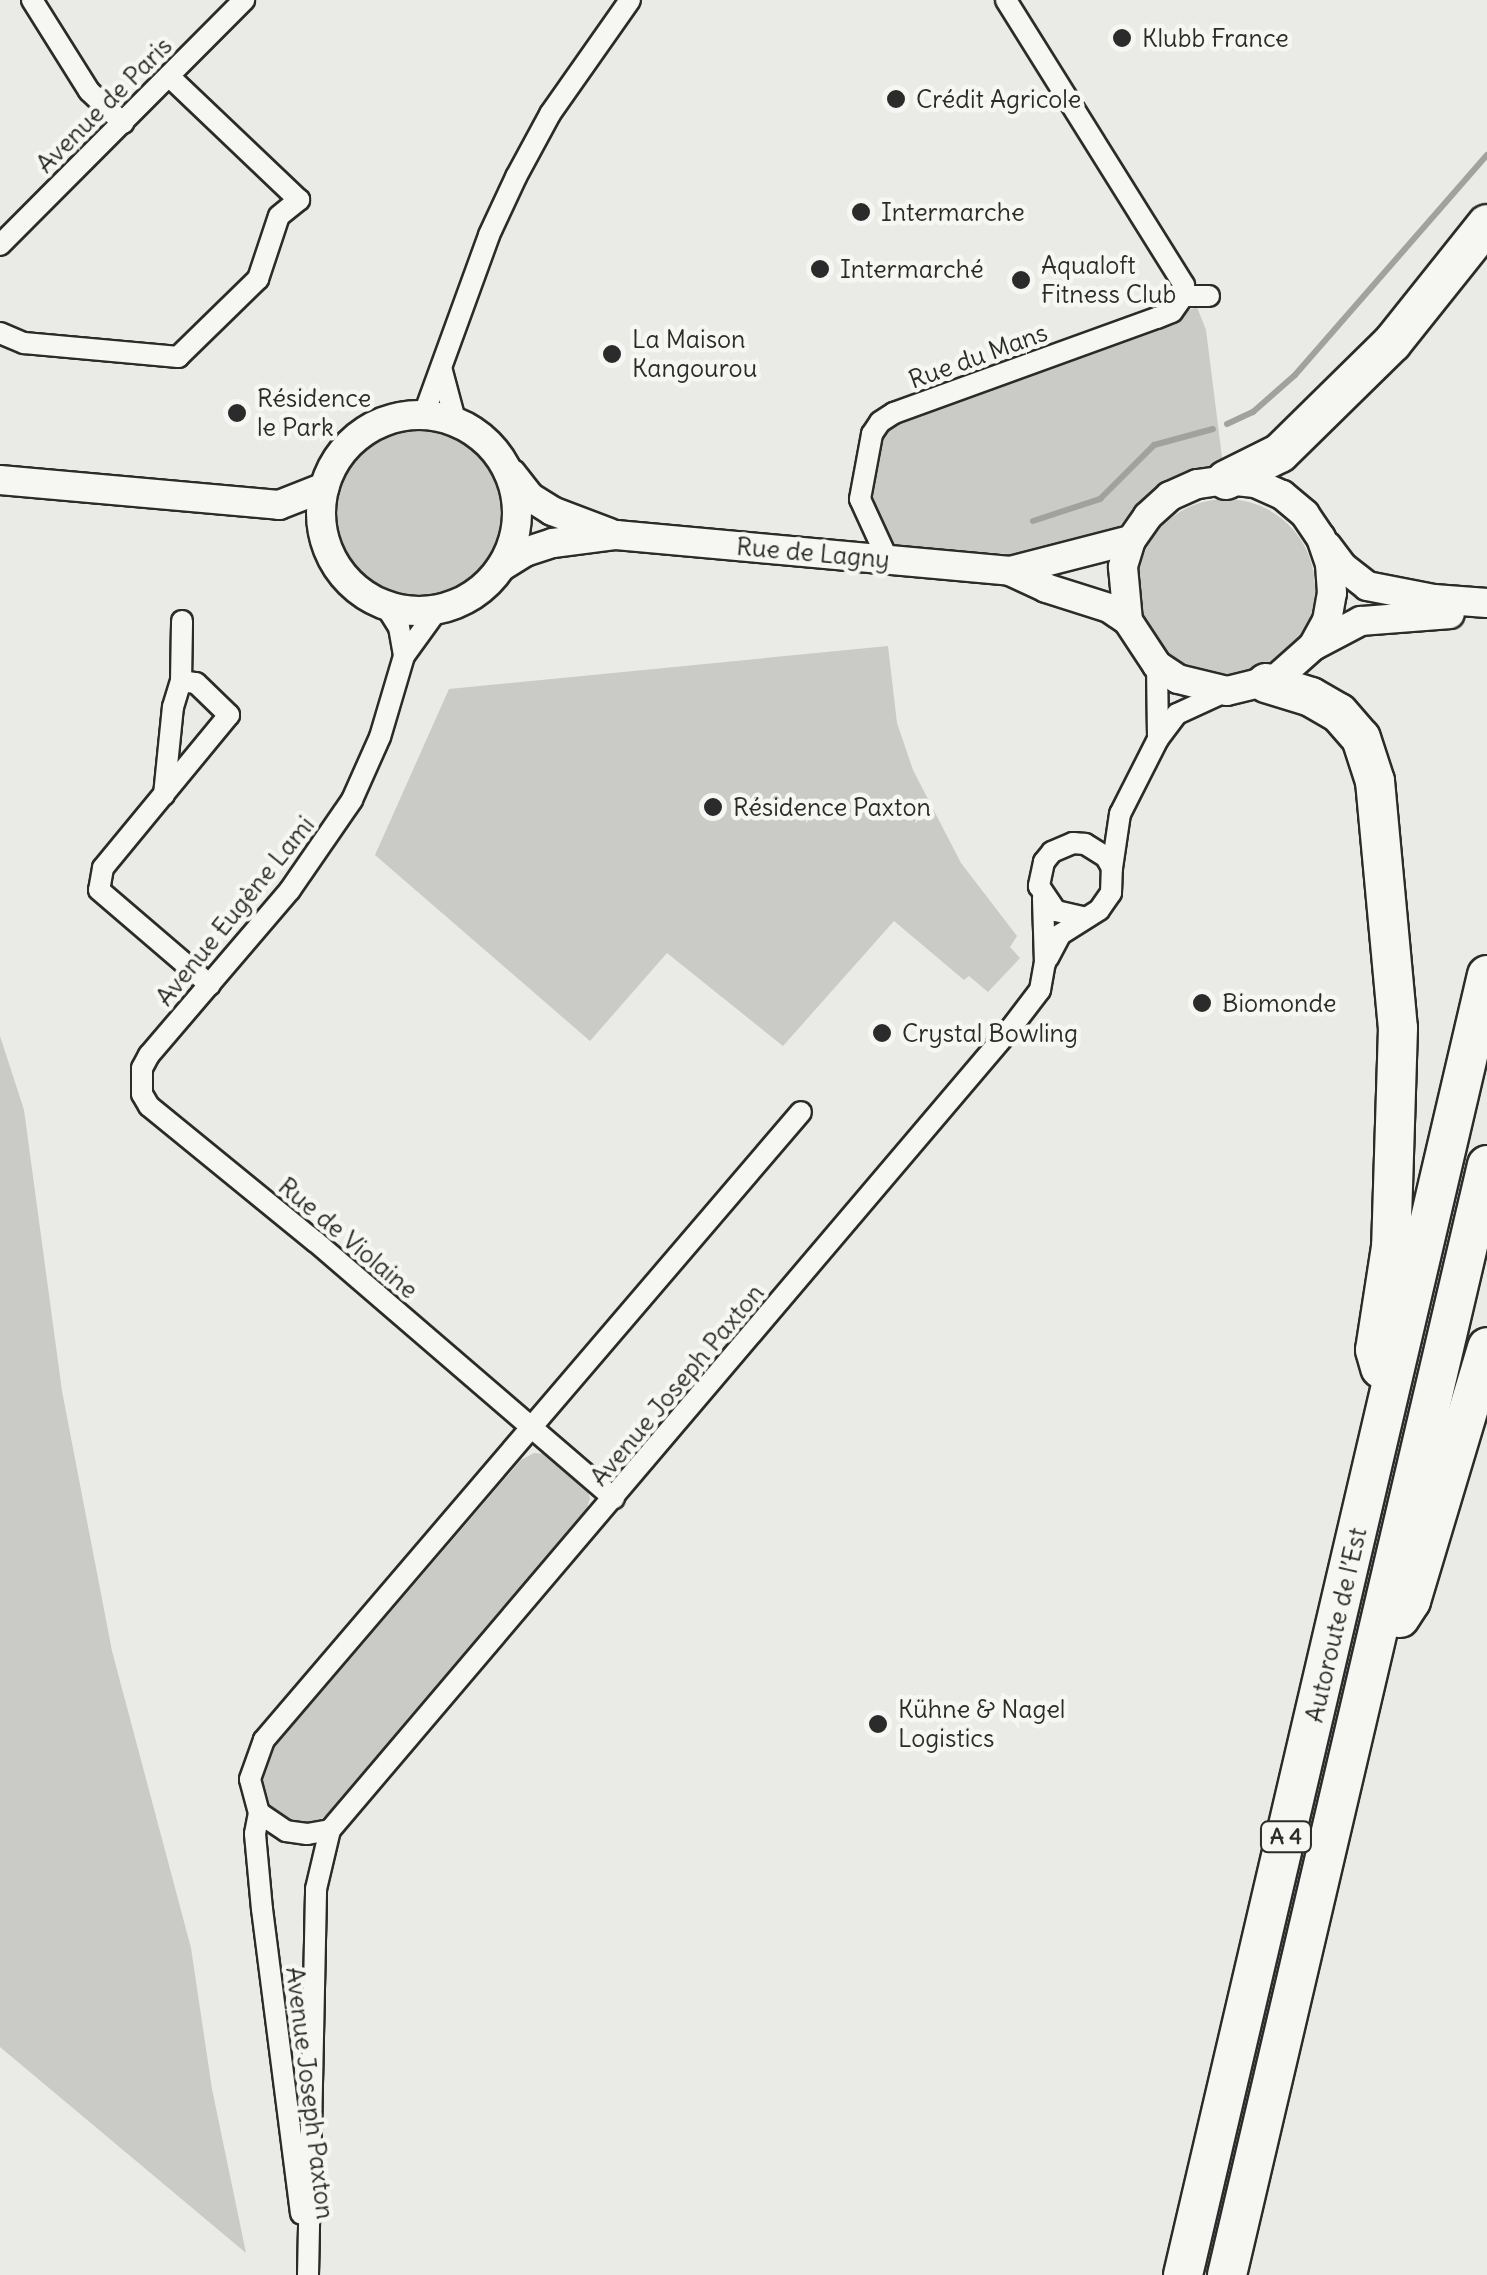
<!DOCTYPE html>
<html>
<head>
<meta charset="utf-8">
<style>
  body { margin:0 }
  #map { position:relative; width:1487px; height:2275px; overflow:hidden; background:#eaeae6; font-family:Delius,sans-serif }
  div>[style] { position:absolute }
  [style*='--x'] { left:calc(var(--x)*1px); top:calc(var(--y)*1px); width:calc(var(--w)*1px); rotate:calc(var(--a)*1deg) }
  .green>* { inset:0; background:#cacac7 }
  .round { border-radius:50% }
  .stream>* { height:6px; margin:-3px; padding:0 3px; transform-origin:3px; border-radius:3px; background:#a1a19e }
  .roads { filter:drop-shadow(2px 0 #2b2b2b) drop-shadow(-2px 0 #2b2b2b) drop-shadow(0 2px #2b2b2b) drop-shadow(0 -2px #2b2b2b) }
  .minor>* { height:20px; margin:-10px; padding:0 10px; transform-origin:10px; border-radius:10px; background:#f6f6f2 }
  .secondary>* { height:28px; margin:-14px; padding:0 14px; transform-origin:14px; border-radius:14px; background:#f6f6f2 }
  .secondary>.ring { margin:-14px; padding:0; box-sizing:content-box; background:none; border:28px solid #f6f6f2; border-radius:50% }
  .motorway>* { height:38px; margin:-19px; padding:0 19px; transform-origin:19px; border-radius:19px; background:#f6f6f2 }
  .dots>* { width:28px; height:28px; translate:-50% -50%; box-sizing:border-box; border:5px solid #f6f6f2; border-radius:50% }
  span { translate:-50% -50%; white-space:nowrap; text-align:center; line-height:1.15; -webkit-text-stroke:9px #f6f6f2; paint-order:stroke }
  .shield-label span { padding:2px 8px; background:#f6f6f2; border:2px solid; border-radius:8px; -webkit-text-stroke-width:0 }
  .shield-label { font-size:22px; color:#2b2b2b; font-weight:700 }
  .poi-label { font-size:25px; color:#2b2b2b }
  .left { translate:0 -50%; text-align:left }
  .street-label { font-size:25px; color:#2b2b2b }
</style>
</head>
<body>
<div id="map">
  <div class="green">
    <i style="clip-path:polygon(1197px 307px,1206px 330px,1223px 465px,1146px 497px,1111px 535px,1055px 550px,1009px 554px,895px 546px,887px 537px,867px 495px,878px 434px,890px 420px)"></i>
    <i class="round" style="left:336px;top:429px;width:170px;height:170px"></i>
    <i class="round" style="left:1137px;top:499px;width:178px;height:178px"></i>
    <i style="clip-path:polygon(888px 646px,897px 723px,913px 770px,961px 863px,1017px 936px,1010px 947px,1020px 958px,988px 992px,969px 976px,964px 980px,894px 921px,783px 1046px,667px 953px,590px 1041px,375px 855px,449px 689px)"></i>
    <i style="clip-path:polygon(0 1036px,24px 1110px,62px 1391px,112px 1651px,191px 1948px,212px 2089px,246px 2253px,0 2047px)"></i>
    <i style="clip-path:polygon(534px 1453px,546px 1454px,586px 1488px,590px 1498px,586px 1513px,338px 1808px,319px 1820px,293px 1823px,272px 1811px,260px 1787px,263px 1762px,272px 1750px,521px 1460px)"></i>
  </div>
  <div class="stream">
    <i style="--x:1227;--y:424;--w:29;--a:-25"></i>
    <i style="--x:1253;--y:412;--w:56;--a:-41.4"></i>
    <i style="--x:1295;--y:375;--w:292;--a:-48.9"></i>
    <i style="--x:1033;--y:521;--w:71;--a:-18.2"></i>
    <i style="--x:1100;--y:499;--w:76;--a:-45"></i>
    <i style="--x:1154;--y:445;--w:61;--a:-15.2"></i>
  </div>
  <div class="roads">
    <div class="minor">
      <i style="--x:32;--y:0;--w:107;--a:57.9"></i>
      <i style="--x:89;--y:91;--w:47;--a:43.3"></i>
      <i style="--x:0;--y:245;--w:346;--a:-45.1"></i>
      <i style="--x:1183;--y:296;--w:26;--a:0"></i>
      <i style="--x:0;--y:333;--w:26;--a:23"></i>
      <i style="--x:24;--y:343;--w:155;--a:5.2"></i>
      <i style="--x:178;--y:357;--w:112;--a:-44.3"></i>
      <i style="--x:258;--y:279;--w:66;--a:-71.6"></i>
      <i style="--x:279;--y:216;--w:26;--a:-39"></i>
      <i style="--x:299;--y:200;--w:180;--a:-136.4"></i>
      <i style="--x:442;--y:371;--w:51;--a:75.1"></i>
      <i style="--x:424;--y:414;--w:190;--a:-70"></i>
      <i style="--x:489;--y:235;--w:64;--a:-65"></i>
      <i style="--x:516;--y:177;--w:72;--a:-61.6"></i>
      <i style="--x:550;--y:114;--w:139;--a:-54.9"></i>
      <i style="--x:888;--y:560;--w:67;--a:-114.7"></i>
      <i style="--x:860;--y:499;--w:66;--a:-79.5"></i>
      <i style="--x:872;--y:434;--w:14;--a:-56"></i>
      <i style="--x:880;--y:422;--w:17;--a:-33"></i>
      <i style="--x:894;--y:413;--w:280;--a:-19.9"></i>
      <i style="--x:1157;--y:318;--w:16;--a:-22"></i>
      <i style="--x:1172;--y:312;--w:19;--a:-55"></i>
      <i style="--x:1183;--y:296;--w:11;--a:-85"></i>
      <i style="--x:1184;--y:285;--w:336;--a:-122"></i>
      <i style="--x:385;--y:605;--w:26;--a:58"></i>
      <i style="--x:399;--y:627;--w:29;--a:80"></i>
      <i style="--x:438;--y:609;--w:58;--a:125.9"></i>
      <i style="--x:404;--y:656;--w:84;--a:106.5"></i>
      <i style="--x:380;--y:737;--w:69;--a:114"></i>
      <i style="--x:352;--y:800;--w:109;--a:124.6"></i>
      <i style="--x:290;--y:890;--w:217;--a:130.5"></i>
      <i style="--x:149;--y:1055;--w:15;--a:118"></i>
      <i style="--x:142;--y:1068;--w:26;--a:90"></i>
      <i style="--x:142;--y:1094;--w:14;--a:60"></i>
      <i style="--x:149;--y:1106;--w:215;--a:39.2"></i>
      <i style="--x:316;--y:1242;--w:393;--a:40.7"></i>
      <i style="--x:1157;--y:665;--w:74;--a:89.2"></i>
      <i style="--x:181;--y:681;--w:15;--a:8"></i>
      <i style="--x:196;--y:683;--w:46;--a:44.1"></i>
      <i style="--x:229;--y:715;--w:198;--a:129.5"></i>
      <i style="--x:103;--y:868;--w:22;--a:100"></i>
      <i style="--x:99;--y:890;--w:146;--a:40.6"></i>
      <i style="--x:164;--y:795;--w:88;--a:-84.2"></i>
      <i style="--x:173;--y:707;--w:27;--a:-73"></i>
      <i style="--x:181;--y:681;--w:60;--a:-89"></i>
      <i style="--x:1112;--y:868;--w:55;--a:-81.6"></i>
      <i style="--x:1120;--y:814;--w:84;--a:-63.1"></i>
      <i style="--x:1158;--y:739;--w:31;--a:-53"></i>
      <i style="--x:1177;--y:714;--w:55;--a:-24.7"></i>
      <i style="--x:1048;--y:958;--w:27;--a:-62"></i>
      <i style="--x:1061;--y:934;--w:45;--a:-32.3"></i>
      <i style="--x:1099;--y:910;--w:21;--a:-55"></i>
      <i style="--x:1111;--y:893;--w:25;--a:-88"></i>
      <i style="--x:1112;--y:868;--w:13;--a:-119"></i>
      <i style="--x:1106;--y:857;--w:25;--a:-148"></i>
      <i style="--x:1085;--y:844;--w:12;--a:-175"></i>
      <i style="--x:1073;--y:843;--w:23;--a:157"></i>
      <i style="--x:1052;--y:852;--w:13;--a:129"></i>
      <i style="--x:1044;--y:862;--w:25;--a:102"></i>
      <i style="--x:1039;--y:886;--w:30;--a:56"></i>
      <i style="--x:1056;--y:911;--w:28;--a:13"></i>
      <i style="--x:259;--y:1813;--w:21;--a:101"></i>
      <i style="--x:255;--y:1834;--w:75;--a:84.7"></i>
      <i style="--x:262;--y:1909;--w:307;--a:82.7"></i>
      <i style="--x:330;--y:1830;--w:23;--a:170"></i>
      <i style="--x:307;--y:1834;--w:21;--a:-172"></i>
      <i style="--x:286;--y:1831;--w:32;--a:-146"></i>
      <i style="--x:259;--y:1813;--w:35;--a:-105"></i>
      <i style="--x:250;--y:1779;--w:41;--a:-70.3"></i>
      <i style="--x:264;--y:1740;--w:826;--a:-49.47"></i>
      <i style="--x:308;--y:2275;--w:386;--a:-88.8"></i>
      <i style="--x:316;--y:1889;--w:61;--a:-76.7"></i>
      <i style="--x:330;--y:1830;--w:1052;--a:-49.66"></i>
      <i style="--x:1011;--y:1028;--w:48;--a:-52.7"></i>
      <i style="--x:1040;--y:990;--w:27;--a:-80"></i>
      <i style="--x:1045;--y:963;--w:65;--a:-91.8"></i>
    </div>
    <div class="secondary">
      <i class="ring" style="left:321px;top:415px;width:168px;height:168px"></i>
      <i style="--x:512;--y:474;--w:29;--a:52"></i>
      <i style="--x:530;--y:497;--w:26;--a:32"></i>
      <i style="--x:552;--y:511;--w:62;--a:20.8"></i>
      <i style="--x:0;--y:480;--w:280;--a:5.1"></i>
      <i style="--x:279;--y:505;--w:49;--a:-21.4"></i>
      <i style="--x:1327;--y:546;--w:26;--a:53"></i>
      <i style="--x:1343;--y:567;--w:31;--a:38"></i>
      <i style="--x:1367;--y:586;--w:68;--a:11"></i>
      <i style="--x:1434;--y:599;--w:53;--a:4.3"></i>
      <i style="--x:501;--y:567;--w:28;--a:-32"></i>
      <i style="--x:525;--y:552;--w:29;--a:-18"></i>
      <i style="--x:553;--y:543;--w:64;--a:-7.2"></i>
      <i style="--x:616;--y:535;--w:396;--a:5.2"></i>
      <i style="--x:1010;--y:571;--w:125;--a:-14.4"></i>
      <i style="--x:1010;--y:571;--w:40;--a:25"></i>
      <i style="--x:1046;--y:588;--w:66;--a:17.6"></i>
      <i style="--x:1109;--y:608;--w:23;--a:34"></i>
      <i style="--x:1128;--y:621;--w:53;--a:56.6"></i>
      <i style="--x:1157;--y:665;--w:25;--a:34"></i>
      <i style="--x:1178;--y:679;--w:50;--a:13.8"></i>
      <i style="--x:1227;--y:691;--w:50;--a:-13.8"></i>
      <i style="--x:1276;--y:679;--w:50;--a:-41.7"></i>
      <i style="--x:1313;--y:646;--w:29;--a:-61"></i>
      <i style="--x:1327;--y:621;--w:28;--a:-80"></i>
      <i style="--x:1332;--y:593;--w:29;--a:-94"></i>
      <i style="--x:1330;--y:564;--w:28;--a:-109"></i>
      <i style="--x:1321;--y:538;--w:29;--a:-124"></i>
      <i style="--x:1305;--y:514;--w:30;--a:-140"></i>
      <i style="--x:1282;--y:495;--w:30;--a:-156"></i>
      <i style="--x:1255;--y:483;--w:29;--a:-174"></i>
      <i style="--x:1226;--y:480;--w:29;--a:172"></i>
      <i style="--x:1197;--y:484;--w:30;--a:156"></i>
      <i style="--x:1170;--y:496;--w:30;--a:138"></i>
      <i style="--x:1148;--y:516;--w:29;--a:125"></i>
      <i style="--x:1131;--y:540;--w:28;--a:107"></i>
      <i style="--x:1123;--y:567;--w:54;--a:84.7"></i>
      <i style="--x:1315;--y:645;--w:52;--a:-27.6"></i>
      <i style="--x:1361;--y:621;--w:89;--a:-4.5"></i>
    </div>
    <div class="motorway">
      <i style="--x:1226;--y:480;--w:60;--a:-26.6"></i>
      <i style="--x:1280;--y:453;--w:157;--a:-44.5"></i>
      <i style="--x:1392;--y:343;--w:152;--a:-51.4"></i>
      <i style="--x:1266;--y:683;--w:47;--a:17.3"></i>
      <i style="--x:1311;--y:697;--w:32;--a:30"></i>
      <i style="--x:1339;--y:713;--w:33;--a:49"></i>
      <i style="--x:1361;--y:738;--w:45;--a:72"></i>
      <i style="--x:1375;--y:781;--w:248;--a:84.7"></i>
      <i style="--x:1398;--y:1028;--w:219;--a:91.8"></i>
      <i style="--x:1391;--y:1247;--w:104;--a:98.8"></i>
      <i style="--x:1375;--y:1350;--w:19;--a:74"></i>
      <i style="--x:1400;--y:1618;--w:20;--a:-57"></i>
      <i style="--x:1411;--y:1601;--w:265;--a:-73.3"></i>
      <i style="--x:1183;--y:2275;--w:1335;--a:-76.84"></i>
      <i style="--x:1227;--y:2275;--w:1140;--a:-76.82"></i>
    </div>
  </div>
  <div class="dots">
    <i style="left:1122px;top:38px;background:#2b2b2b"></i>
    <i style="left:896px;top:99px;background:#2b2b2b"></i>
    <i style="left:861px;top:212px;background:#2b2b2b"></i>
    <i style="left:820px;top:269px;background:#2b2b2b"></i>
    <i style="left:1021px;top:280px;background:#2b2b2b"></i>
    <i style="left:612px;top:354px;background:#2b2b2b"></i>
    <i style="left:237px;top:413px;background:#2b2b2b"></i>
    <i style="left:713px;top:807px;background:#2b2b2b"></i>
    <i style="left:1202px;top:1003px;background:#2b2b2b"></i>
    <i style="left:882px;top:1033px;background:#2b2b2b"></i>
    <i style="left:878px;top:1724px;background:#2b2b2b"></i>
  </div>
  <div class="shield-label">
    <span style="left:1286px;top:1837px">A 4</span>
  </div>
  <div class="poi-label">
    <span class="left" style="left:1142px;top:38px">Klubb France</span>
    <span class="left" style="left:916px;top:99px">Crédit Agricole</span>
    <span class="left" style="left:881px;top:212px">Intermarche</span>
    <span class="left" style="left:1041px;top:280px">Aqualoft<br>Fitness Club</span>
    <span class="left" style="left:840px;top:269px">Intermarché</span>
    <span class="left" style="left:632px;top:354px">La Maison<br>Kangourou</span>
    <span class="left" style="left:257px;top:413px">Résidence<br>le Park</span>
    <span class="left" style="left:733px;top:807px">Résidence Paxton</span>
    <span class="left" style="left:1222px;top:1003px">Biomonde</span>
    <span class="left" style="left:902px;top:1033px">Crystal Bowling</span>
    <span class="left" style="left:898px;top:1724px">Kühne &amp; Nagel<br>Logistics</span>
  </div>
  <div class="street-label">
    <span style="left:104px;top:105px;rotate:-45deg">Avenue de Paris</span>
    <span style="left:978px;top:356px;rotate:-20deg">Rue du Mans</span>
    <span style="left:813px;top:553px;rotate:5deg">Rue de Lagny</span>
    <span style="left:235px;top:911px;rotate:-51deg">Avenue Eugène Lami</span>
    <span style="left:348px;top:1238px;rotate:40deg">Rue de Violaine</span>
    <span style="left:677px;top:1385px;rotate:-50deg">Avenue Joseph Paxton</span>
    <span style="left:1336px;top:1625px;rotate:-77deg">Autoroute de l’Est</span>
    <span style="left:310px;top:2093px;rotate:83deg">Avenue Joseph Paxton</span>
  </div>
</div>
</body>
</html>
